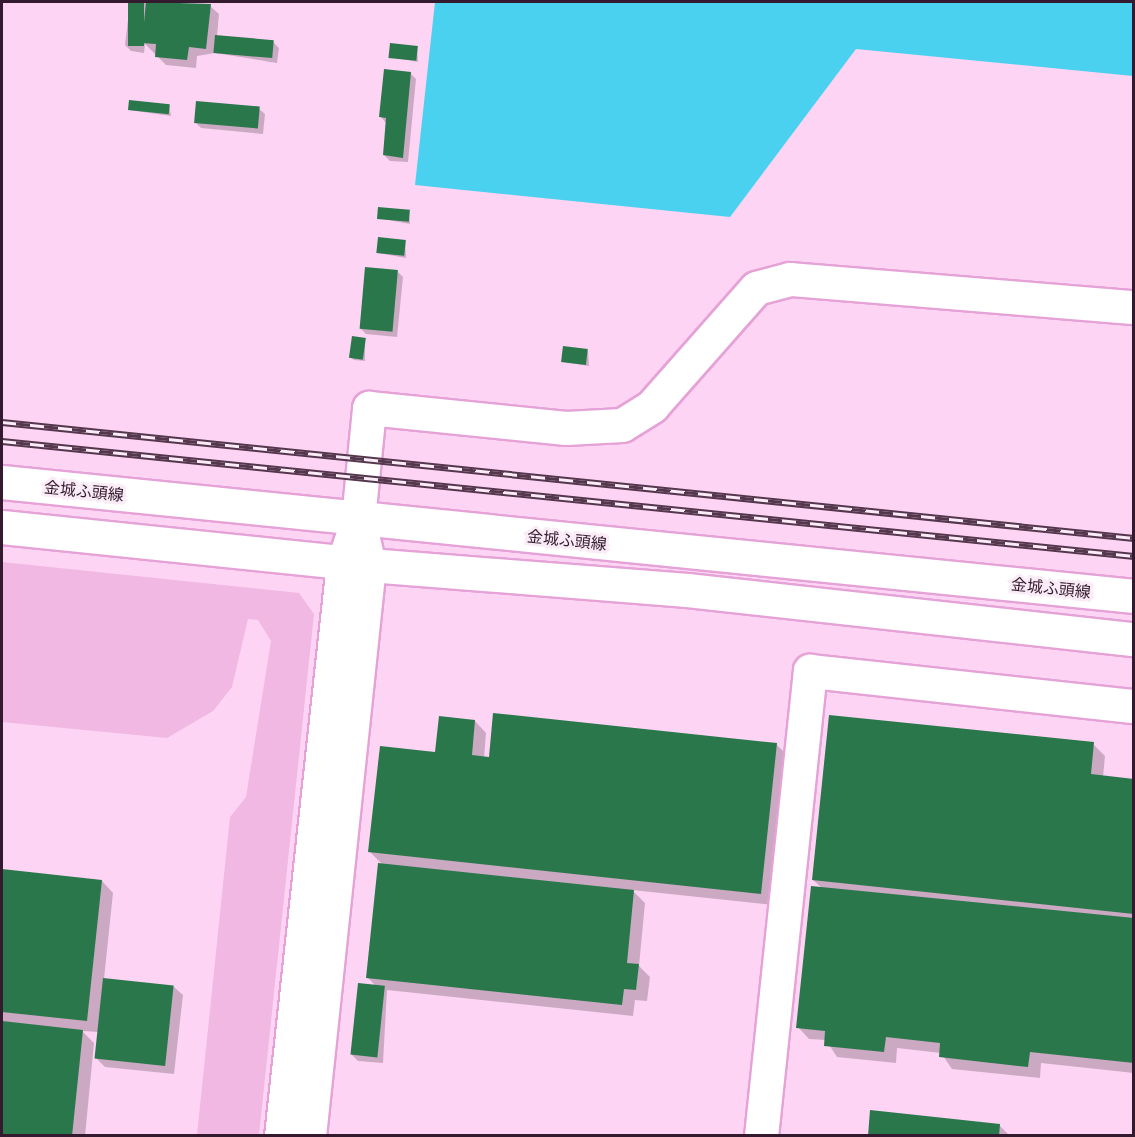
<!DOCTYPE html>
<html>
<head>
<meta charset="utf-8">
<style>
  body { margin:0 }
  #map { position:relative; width:1135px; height:1137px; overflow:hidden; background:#fed4f4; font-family:Ubuntu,"Noto Sans JP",sans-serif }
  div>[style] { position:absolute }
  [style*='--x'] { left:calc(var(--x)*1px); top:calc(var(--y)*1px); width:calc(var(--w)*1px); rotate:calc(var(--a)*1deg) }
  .green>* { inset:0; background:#f0b8e3 }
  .water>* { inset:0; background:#49d1ef }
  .shadow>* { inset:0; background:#0003 }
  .building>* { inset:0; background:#2a774b; transform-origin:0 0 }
  .roads { filter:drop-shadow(2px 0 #e5a2d6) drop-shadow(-2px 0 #e5a2d6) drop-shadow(0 2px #e5a2d6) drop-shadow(0 -2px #e5a2d6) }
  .minor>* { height:33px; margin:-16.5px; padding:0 16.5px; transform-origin:16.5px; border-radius:16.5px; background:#fff }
  .major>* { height:33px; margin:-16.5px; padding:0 16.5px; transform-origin:16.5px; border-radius:16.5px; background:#fff }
  .rail>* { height:7px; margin-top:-3.5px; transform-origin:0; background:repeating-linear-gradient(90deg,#faecf6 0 14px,#54374d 0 28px); box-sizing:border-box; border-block:2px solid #54374d }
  span { translate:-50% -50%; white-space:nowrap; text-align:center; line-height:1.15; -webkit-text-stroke:6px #faecf6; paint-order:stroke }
  .street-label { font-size:16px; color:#341a2e }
  .frame { position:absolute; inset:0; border:3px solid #341a2e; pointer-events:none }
</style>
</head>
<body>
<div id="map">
  <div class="green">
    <i style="clip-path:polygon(2px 562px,299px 593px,314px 614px,259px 1135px,197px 1135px,230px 817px,246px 797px,271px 641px,258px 620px,248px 619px,232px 687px,213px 711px,167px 738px,2px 722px)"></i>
  </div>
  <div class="water">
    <i style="clip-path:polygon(435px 2px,1133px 2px,1133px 76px,856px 49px,730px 217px,415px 185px)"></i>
  </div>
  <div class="shadow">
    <i style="clip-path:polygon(130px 2px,210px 6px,219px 14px,217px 36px,273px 42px,279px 48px,277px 63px,215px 53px,197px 56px,196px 68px,166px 65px,145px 44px,144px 53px,131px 51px,125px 45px)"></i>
    <i style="clip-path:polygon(417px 47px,418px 62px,390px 57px)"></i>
    <i style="clip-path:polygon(410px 73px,416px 79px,408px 162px,390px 161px,384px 155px,386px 123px,381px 117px)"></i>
    <i style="clip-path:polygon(169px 105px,171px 116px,129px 110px)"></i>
    <i style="clip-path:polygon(259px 109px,265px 114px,263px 134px,201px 128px,195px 122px)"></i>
    <i style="clip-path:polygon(409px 211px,410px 224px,378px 218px)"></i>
    <i style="clip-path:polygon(405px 241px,406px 258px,378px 253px)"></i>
    <i style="clip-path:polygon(398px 272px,403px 277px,397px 337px,366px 334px,360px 328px)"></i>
    <i style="clip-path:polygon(365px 339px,365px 361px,354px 360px,351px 358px)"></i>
    <i style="clip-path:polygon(588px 351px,589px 366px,563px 362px)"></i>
    <i style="clip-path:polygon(475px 721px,486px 733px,484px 758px,776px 744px,788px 756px,773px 905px,632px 890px,645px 903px,639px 966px,650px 977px,647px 1001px,635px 1000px,633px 1016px,387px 990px,383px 1063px,358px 1061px,352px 1055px,376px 986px,367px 977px,383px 865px,370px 852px,437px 753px)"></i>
    <i style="clip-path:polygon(1093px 744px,1105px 756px,1103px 777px,1134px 780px,1134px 1073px,1041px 1063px,1040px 1078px,952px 1069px,941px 1053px,897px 1048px,896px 1063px,837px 1057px,826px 1040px,809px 1039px,798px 1027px,822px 888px,813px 880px)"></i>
    <i style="clip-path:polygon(2px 871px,102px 881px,113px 893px,104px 979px,174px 987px,183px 995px,174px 1074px,105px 1067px,96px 1058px,99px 1032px,82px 1031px,94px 1043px,85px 1136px,2px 1136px)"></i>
    <i style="clip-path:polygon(999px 1125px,1010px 1136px,869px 1136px)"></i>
  </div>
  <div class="building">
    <i style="left:128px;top:2px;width:16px;height:44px"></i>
    <i style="clip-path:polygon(146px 2px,211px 4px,206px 49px,189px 47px,187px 60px,155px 57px,156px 44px,142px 43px)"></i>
    <i style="left:215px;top:35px;width:59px;height:18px;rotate:5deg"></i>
    <i style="left:390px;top:43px;width:28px;height:15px;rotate:6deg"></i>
    <i style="clip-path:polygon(384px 69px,411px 72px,403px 158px,383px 155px,386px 118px,379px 117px)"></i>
    <i style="left:129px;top:100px;width:41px;height:10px;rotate:6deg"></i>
    <i style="left:196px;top:101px;width:64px;height:22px;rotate:5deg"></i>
    <i style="left:378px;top:207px;width:32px;height:12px;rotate:5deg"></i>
    <i style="left:378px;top:237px;width:28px;height:16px;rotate:6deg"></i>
    <i style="left:365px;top:267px;width:33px;height:62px;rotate:5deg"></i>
    <i style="left:352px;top:336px;width:14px;height:22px;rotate:8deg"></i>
    <i style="left:563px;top:346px;width:25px;height:16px;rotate:7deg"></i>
    <i style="clip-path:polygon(493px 713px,777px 743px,761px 894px,368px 852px,380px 746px,435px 752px,439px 716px,475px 720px,472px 755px,489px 757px)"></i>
    <i style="clip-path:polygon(829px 715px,1094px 742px,1091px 774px,1134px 779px,1134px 914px,812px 880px)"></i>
    <i style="clip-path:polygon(378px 863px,634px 890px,627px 963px,639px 964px,636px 990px,624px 989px,622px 1005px,366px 978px)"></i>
    <i style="clip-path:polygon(2px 869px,102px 880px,87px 1021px,2px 1012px)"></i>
    <i style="clip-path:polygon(811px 886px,1134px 918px,1134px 1063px,1030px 1052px,1028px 1067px,939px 1057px,940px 1043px,886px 1037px,884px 1052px,824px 1046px,825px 1031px,796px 1028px)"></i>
    <i style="left:103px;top:978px;width:71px;height:81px;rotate:6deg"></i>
    <i style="left:358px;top:983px;width:27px;height:72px;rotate:6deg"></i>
    <i style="clip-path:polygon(2px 1021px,83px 1030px,72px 1136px,2px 1136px)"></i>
    <i style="clip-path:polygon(870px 1110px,1000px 1124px,999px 1136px,868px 1136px)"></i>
  </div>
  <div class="roads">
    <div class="minor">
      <i style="--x:281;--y:1136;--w:576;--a:-83.82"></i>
      <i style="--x:343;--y:563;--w:46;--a:-71.2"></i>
      <i style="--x:358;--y:519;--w:112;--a:-84.3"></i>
      <i style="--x:369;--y:408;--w:198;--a:5.8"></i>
      <i style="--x:566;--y:428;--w:56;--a:-3.1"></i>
      <i style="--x:622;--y:425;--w:36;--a:-32"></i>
      <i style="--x:652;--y:406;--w:157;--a:-48.6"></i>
      <i style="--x:756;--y:288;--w:35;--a:-15"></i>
      <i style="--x:790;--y:279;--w:345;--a:4.7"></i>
      <i style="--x:309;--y:1136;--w:574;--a:-84"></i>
      <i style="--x:369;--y:565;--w:27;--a:-103"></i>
      <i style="--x:761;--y:1136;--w:468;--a:-84"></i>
      <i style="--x:810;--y:671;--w:326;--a:6.2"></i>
    </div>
    <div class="major">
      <i style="--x:2;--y:482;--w:1138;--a:5.75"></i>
      <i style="--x:2;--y:527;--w:369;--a:5.9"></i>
      <i style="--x:369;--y:565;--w:319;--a:4.5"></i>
      <i style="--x:687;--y:590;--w:450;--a:6.3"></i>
    </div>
  </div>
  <div class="rail">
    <i style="--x:2;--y:422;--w:1138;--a:5.85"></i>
    <i style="--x:2;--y:441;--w:1138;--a:5.8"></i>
  </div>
  <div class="street-label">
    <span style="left:84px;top:491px;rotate:6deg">金城ふ頭線</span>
    <span style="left:567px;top:540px;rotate:6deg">金城ふ頭線</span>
    <span style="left:1051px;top:588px;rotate:6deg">金城ふ頭線</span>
  </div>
  <div class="frame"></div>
</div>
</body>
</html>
